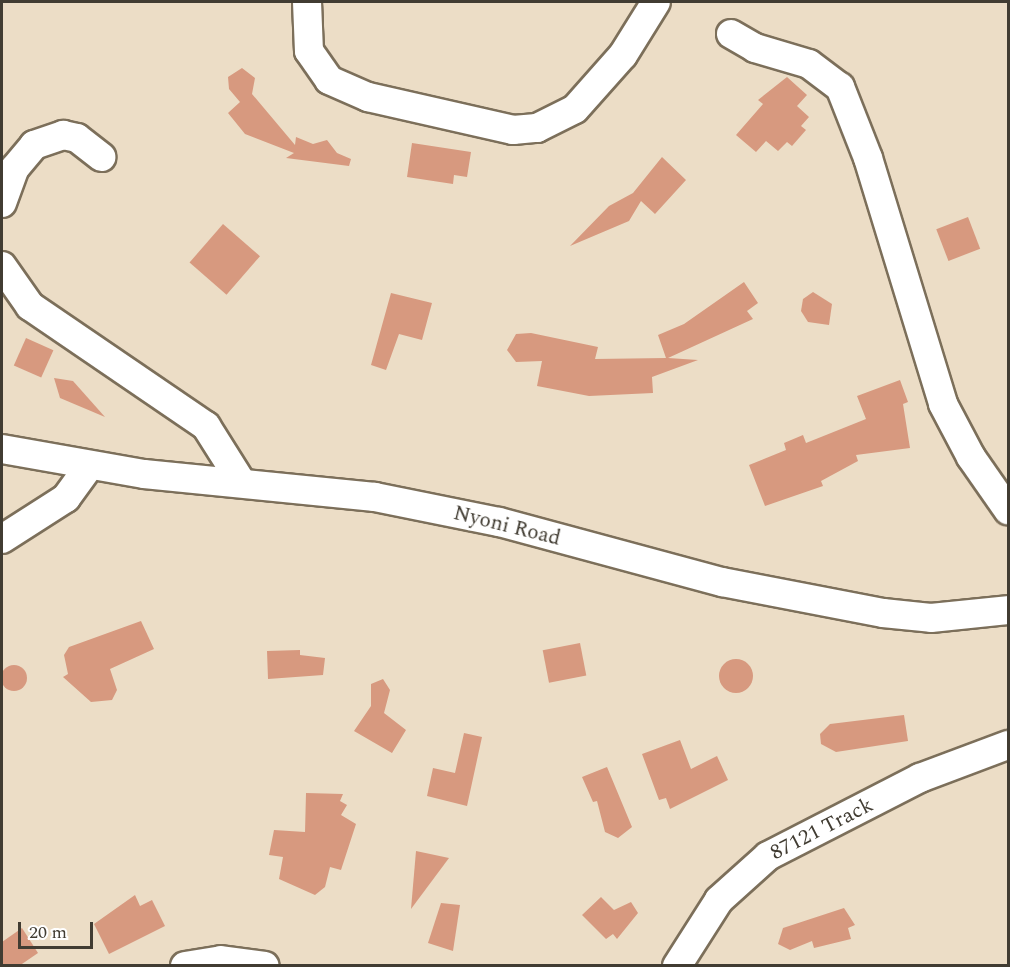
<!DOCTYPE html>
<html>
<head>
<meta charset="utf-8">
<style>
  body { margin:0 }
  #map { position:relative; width:1010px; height:967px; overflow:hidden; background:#ecddc6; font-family:Spectral,serif }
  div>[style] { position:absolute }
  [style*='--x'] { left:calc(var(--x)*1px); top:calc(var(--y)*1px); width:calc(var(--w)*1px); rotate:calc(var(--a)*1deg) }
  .building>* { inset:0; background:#d7997f; transform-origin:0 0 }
  .round { border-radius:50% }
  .roads { filter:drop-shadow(2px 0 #7c6f5a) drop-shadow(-2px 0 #7c6f5a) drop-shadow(0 2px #7c6f5a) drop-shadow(0 -2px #7c6f5a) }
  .minor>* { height:28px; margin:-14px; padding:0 14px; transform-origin:14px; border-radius:14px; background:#fff }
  span { translate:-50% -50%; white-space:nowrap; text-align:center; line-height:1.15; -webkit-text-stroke:4.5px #fff; paint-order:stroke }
  .street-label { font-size:21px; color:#413c32 }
  .frame { position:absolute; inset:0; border:3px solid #413c32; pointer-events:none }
  .scale { position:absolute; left:18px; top:922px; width:75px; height:27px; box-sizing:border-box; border:3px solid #413c32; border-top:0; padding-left:8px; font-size:18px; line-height:21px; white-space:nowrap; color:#413c32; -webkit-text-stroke:4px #fff; paint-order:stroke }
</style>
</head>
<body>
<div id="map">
  <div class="building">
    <i style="clip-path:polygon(242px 68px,255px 78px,252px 94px,295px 145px,296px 137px,313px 144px,327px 140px,337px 153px,351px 159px,349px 166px,286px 158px,294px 153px,245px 134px,228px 113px,240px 102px,229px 89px,228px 77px)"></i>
    <i style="clip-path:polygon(787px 77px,807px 95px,797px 106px,809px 117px,801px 126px,806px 130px,792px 146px,787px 142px,778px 151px,766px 141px,756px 152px,736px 135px,763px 104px,758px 100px)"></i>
    <i style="clip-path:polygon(412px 143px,471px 152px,467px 177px,454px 175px,453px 184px,407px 177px)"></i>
    <i style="clip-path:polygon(662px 157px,686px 180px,655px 214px,641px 201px,629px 221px,570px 246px,609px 206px,633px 193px)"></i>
    <i style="left:968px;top:217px;width:34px;height:34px;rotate:69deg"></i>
    <i style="left:223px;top:224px;width:49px;height:51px;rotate:41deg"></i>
    <i style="clip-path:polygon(744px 282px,758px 303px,747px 311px,753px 319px,668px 358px,698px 360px,652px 377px,653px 393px,589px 396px,537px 386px,542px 361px,516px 362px,507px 350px,516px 334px,531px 333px,598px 347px,595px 359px,666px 358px,658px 335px,684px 324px)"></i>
    <i style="clip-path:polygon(813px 292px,832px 304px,829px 325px,808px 322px,801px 311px,803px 299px)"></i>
    <i style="clip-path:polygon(391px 293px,432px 303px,422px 340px,399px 334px,386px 370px,371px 365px)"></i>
    <i style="left:26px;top:338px;width:30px;height:30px;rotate:24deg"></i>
    <i style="clip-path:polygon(54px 378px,73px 381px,105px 417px,60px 398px)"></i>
    <i style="clip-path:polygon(900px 380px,908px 402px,903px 404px,910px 448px,856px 455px,858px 461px,821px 481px,823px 486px,765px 506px,749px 465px,786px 450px,784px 443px,803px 435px,806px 443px,866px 419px,857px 396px)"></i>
    <i style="clip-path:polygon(141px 621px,154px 649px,110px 669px,117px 690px,112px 700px,91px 702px,63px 677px,68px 674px,64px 655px,69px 647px)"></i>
    <i style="left:580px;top:643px;width:33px;height:38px;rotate:79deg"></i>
    <i style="clip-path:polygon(300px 650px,300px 655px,325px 658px,323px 675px,268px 679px,267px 651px)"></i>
    <i class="round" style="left:719px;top:659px;width:34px;height:34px"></i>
    <i class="round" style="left:1px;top:665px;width:26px;height:26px"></i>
    <i style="clip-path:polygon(383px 679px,390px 690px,384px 713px,406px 730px,392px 753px,354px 731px,371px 706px,371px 684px)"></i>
    <i style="clip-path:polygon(904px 715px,908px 741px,836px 752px,821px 744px,820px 734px,830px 724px)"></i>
    <i style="clip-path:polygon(464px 733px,482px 737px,467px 806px,427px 796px,433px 768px,455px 773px)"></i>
    <i style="clip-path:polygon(680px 740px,691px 769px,717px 756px,728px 780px,670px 809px,666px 798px,659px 800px,642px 754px)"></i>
    <i style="clip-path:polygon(607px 767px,632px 827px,618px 838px,605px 832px,597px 801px,593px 802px,582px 777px)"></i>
    <i style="clip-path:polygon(306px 793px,343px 794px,340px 801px,347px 805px,341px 815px,356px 824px,341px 870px,330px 867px,325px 887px,315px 895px,279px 879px,283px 857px,269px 855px,274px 830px,305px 832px)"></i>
    <i style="clip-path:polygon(416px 851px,449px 858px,411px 909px)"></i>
    <i style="clip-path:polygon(135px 895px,140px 906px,152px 900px,165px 926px,109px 954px,94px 924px)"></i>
    <i style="clip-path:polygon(601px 897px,614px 910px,631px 902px,638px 913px,617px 939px,613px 934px,606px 939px,582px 915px)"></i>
    <i style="clip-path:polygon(441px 903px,460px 905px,453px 951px,428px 943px)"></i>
    <i style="clip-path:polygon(844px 908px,855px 925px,848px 928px,851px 939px,814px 948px,812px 941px,790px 950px,778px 944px,783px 928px)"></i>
    <i style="clip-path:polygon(22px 928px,38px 953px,19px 966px,2px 966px,2px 942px)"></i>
  </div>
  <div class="roads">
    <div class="minor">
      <i style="--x:307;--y:2;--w:49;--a:87.7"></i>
      <i style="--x:309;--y:51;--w:35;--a:55"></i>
      <i style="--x:329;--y:80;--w:43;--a:23.6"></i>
      <i style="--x:368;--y:97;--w:149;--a:12.8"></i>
      <i style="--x:513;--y:130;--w:24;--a:-5"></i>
      <i style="--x:537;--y:128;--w:42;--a:-26.6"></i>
      <i style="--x:575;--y:109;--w:72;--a:-48.4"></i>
      <i style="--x:623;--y:55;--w:62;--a:-58.1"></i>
      <i style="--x:731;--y:34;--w:28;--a:30"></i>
      <i style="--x:755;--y:48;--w:56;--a:16.5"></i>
      <i style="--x:809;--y:64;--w:39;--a:37"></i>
      <i style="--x:840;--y:87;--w:76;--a:68.5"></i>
      <i style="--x:868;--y:158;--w:257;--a:73"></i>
      <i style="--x:943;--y:404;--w:60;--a:62.2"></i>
      <i style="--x:971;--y:457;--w:65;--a:55.1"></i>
      <i style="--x:2;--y:203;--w:37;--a:-70"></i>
      <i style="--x:15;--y:168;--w:30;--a:-50"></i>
      <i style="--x:34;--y:145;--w:31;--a:-19"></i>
      <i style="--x:63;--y:135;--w:14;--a:12"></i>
      <i style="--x:77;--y:138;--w:31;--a:38"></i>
      <i style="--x:2;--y:266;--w:49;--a:55"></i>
      <i style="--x:30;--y:306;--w:213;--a:34.3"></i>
      <i style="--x:206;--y:426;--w:64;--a:57.8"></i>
      <i style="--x:2;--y:449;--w:144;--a:10"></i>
      <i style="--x:144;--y:474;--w:232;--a:5.7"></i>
      <i style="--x:375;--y:497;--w:126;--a:11.4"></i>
      <i style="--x:499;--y:522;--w:231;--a:15.1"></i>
      <i style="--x:722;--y:582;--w:164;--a:10.9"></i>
      <i style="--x:883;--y:613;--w:48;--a:5.9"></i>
      <i style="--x:931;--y:618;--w:77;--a:-5.9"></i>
      <i style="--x:2;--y:539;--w:76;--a:-32.6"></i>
      <i style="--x:66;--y:498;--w:39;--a:-54"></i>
      <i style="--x:185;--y:966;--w:36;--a:-9"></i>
      <i style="--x:221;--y:960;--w:44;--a:7.8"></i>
      <i style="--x:677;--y:966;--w:78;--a:-57.5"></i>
      <i style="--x:719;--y:900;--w:66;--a:-41.9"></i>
      <i style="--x:768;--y:856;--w:171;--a:-27.2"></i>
      <i style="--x:920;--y:778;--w:94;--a:-20.6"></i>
    </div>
  </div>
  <div class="street-label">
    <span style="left:507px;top:526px;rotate:14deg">Nyoni Road</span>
    <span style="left:822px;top:829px;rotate:-27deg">87121 Track</span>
  </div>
  <div class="frame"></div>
  <div class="scale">20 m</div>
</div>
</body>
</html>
